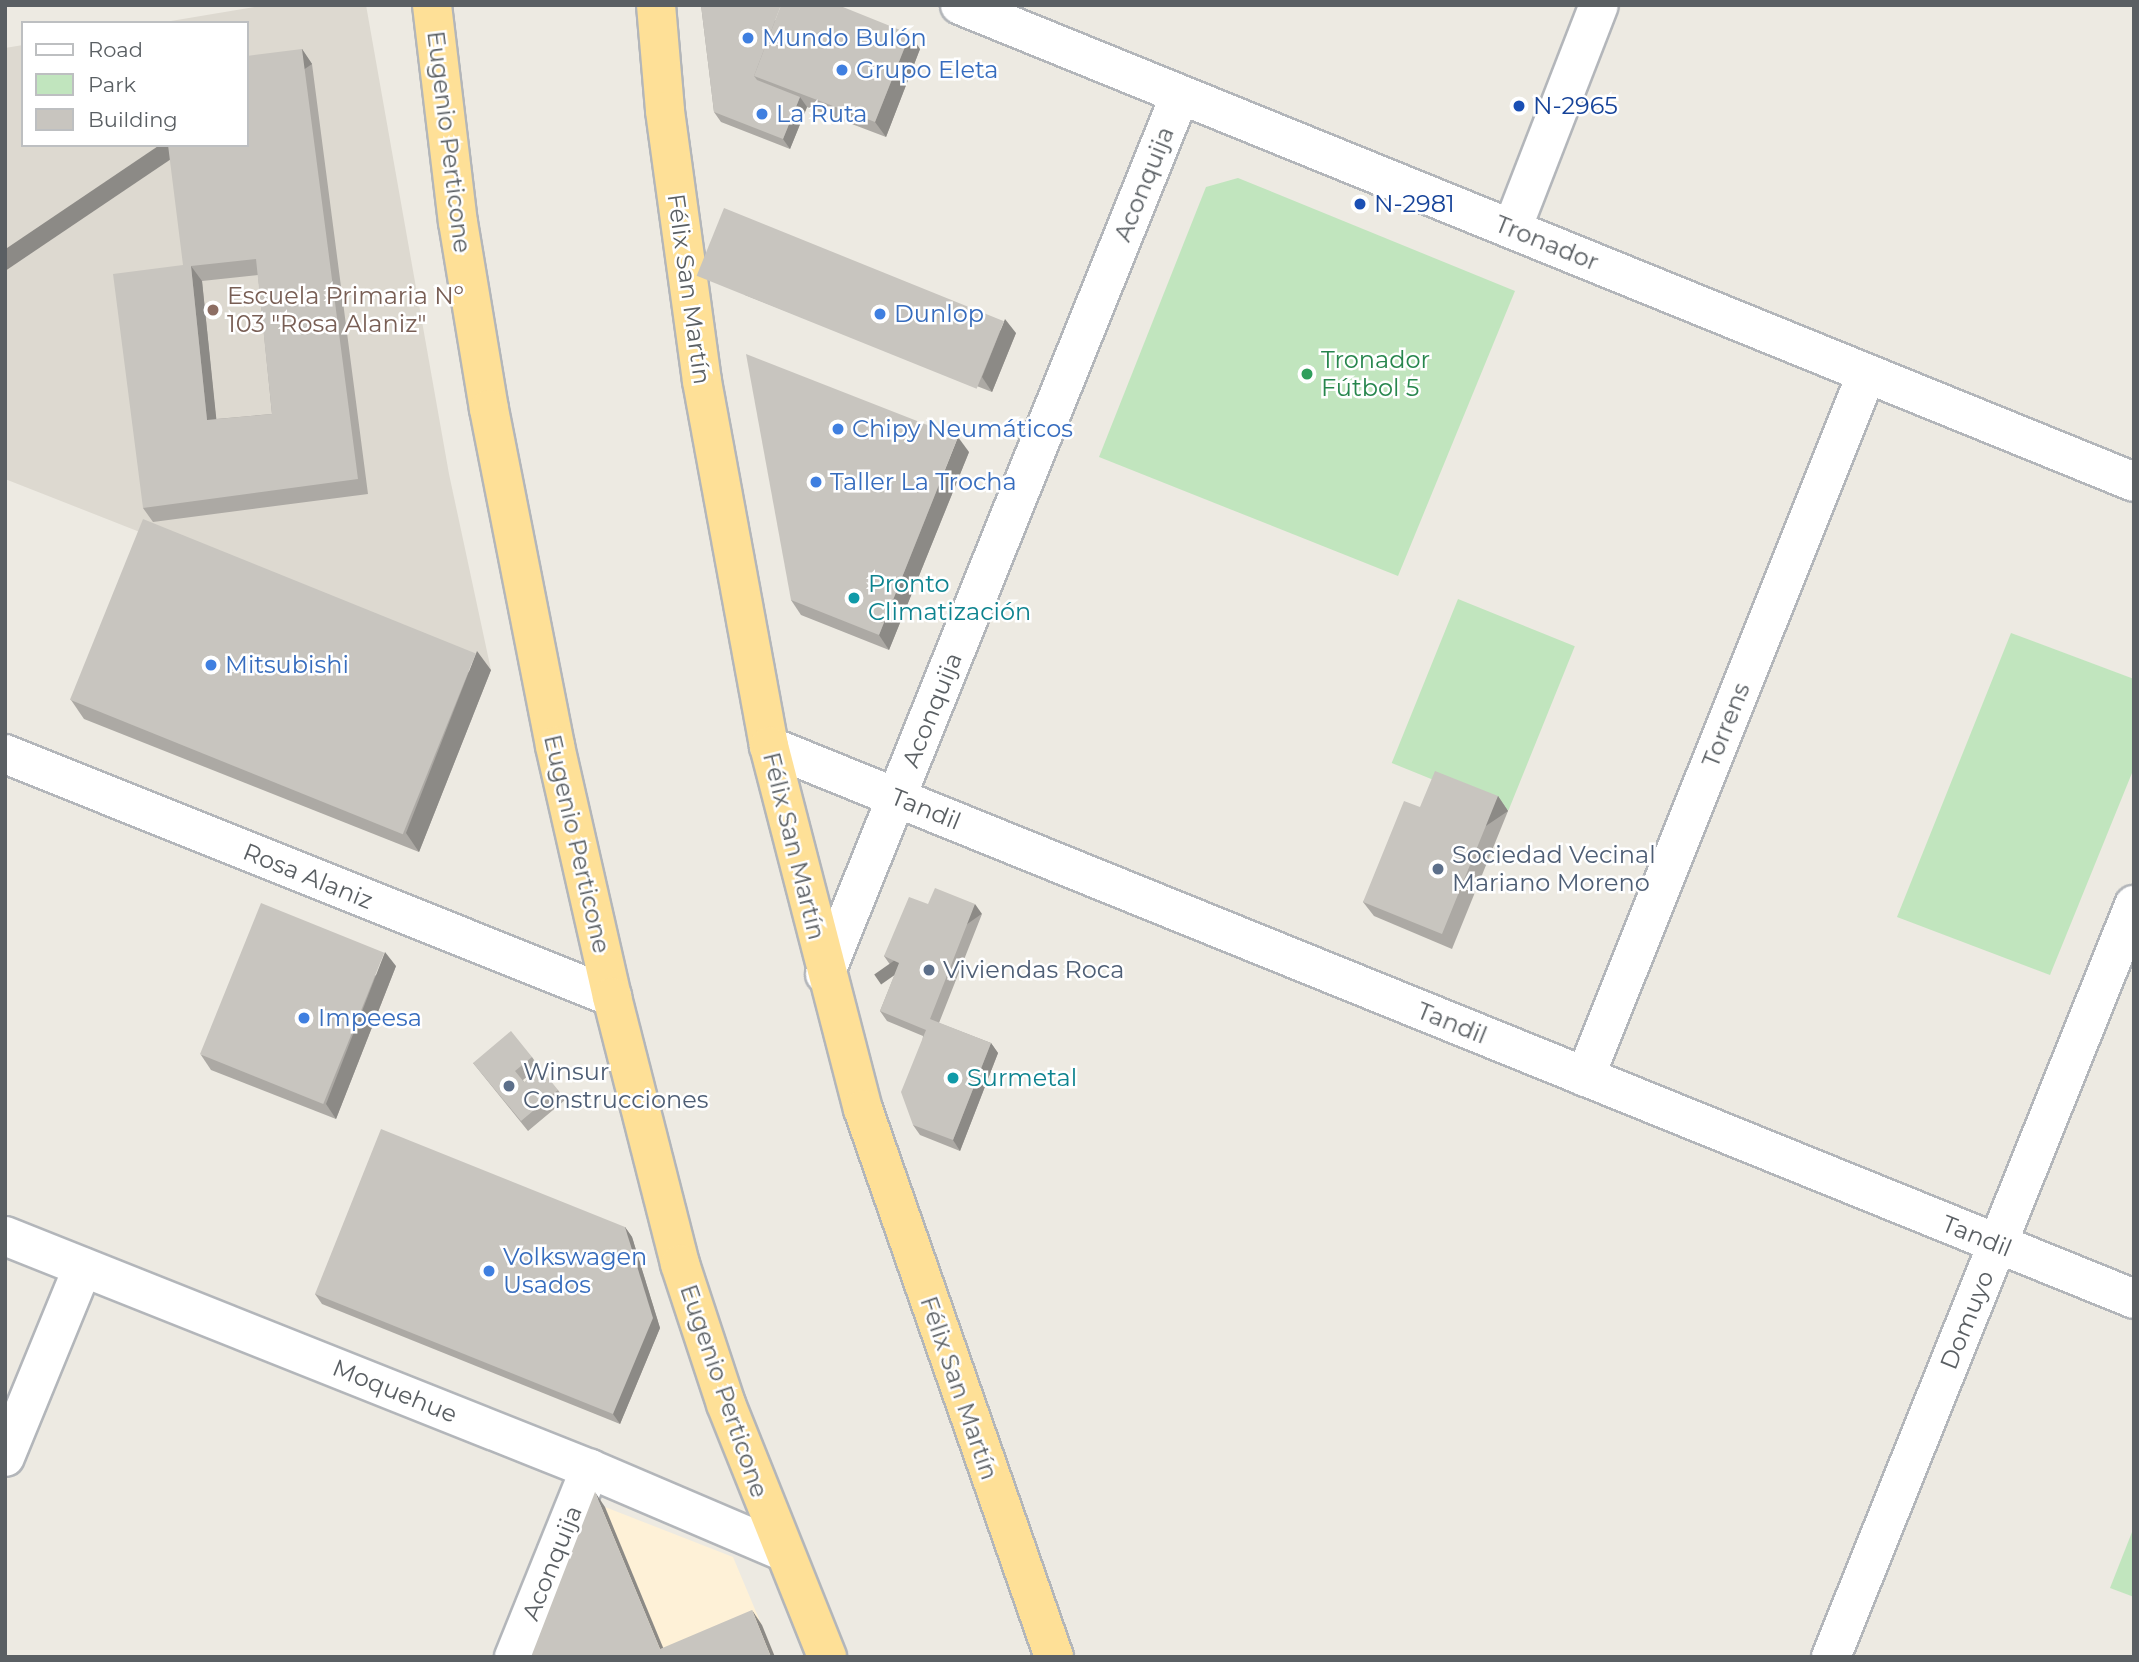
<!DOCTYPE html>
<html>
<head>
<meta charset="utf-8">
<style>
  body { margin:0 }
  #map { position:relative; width:2139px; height:1662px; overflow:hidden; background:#edeae2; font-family:Montserrat,sans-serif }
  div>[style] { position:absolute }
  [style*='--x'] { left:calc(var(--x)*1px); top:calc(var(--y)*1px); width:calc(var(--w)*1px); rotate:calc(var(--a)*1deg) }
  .commercial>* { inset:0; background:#fef1d7 }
  .education>* { inset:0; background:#ddd9d0 }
  .green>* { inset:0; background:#c1e5be; transform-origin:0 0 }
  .roads { filter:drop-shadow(2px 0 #b3b6ba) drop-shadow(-2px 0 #b3b6ba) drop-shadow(0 2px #b3b6ba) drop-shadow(0 -2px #b3b6ba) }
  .minor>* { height:38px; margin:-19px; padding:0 19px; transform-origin:19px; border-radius:19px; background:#fff }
  .secondary>* { height:38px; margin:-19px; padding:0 19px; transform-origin:19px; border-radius:19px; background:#fff }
  .trunk>* { height:38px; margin:-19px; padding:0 19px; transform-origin:19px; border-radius:19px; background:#fee097 }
  .wall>* { inset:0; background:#aca9a4 }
  .shaded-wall>* { inset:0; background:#8c8a86; transform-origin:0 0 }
  .building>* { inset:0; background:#c8c5bf; transform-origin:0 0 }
  .dots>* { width:19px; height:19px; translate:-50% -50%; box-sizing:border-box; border:4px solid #fff; border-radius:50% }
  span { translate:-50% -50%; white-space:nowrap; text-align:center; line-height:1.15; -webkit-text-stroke:5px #fff; paint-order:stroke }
  .shop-label { font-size:24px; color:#366cbe }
  .left { translate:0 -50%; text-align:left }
  .transit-label { font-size:24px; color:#164399 }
  .street-label { font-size:24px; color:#5a5f63 }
  .education-label { font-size:24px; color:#785e54 }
  .leisure-label { font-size:24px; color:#27864d }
  .culture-label { font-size:24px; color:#0d838f }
  .service-label { font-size:24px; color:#4e5e75 }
  .frame { position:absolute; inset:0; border:7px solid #5a5f63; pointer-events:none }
  .legend { position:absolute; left:21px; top:21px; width:228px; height:126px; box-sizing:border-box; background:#fff; border:2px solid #bdbfc1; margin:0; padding:9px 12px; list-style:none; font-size:21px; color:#5a5f63 }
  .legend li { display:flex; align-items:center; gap:14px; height:35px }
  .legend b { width:35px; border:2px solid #bdbfc1 }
</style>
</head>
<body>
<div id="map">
  <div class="commercial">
    <i style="clip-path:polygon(605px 1507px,733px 1557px,775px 1657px,547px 1657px)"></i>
  </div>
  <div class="education">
    <i style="clip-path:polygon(266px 5px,366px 5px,449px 474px,491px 670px,5px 479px,5px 48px,23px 45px,23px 145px,247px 145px,247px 23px,159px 23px)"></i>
  </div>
  <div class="green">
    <i style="clip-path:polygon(1238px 178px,1515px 291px,1398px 576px,1099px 457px,1206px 187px)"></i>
    <i style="left:1458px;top:599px;width:126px;height:177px;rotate:22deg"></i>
    <i style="clip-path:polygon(2011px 633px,2134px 679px,2134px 768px,2050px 975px,1897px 917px)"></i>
    <i style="clip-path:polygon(2134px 1527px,2134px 1597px,2110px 1588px)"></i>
  </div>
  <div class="roads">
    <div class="minor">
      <i style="--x:1512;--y:229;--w:240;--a:-68.8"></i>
      <i style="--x:769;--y:746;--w:1473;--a:22.05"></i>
      <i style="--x:5;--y:754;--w:654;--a:21.82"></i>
      <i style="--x:825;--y:974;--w:948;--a:-68.01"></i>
      <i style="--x:1585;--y:1077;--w:758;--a:-68.17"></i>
      <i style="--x:5;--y:1236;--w:630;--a:21.72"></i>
      <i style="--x:590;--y:1469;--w:209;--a:23.1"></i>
      <i style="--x:5;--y:1457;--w:205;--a:-67.7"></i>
      <i style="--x:514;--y:1657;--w:203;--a:-68"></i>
      <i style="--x:1831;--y:1657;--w:811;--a:-68.05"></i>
    </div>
    <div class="secondary">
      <i style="--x:960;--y:5;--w:1267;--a:22.11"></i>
    </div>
    <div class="trunk">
      <i style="--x:432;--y:5;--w:219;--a:83.2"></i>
      <i style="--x:458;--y:222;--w:190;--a:80.6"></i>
      <i style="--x:489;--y:409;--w:343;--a:78.9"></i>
      <i style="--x:555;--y:746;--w:257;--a:77.2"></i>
      <i style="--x:612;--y:997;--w:276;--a:75.7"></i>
      <i style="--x:680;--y:1264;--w:147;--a:71.8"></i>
      <i style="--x:726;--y:1404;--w:272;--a:68.2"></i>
      <i style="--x:656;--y:5;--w:106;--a:85.1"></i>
      <i style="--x:665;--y:111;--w:273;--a:82.2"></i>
      <i style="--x:702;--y:381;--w:371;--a:79.6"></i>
      <i style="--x:769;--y:746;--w:375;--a:75.5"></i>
      <i style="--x:863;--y:1109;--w:580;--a:70.78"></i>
    </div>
  </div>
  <div class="wall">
    <i style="clip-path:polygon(701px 5px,920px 49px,886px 137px,807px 107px,790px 149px,721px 122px,714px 112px)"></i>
    <i style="clip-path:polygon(evenodd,302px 49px,312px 64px,368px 494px,153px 522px,143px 508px,183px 265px,302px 49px,258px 275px,272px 414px,216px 419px,202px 281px,258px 275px)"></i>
    <i style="clip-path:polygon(735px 280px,1016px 333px,992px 392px,745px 295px)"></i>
    <i style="clip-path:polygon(969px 452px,889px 650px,801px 615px,791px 600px)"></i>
    <i style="clip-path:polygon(491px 670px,419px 852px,84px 719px,71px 700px)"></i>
    <i style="clip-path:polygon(1498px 796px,1508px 811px,1452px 949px,1374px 916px,1363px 902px,1420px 807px)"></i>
    <i style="clip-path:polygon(928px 904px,982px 914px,939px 1023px,991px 1043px,998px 1053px,960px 1151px,920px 1135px,913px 1125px,923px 1036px,887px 1021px,880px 1011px,897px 969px,891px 966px,884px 956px)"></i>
    <i style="clip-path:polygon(396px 966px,336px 1119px,211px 1070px,201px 1055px)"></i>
    <i style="clip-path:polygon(532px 1057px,539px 1067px,523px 1080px,524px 1082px,558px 1090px,565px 1100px,528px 1131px,473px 1063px)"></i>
    <i style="clip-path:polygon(625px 1227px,632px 1237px,660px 1328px,620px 1424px,322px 1304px,315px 1294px)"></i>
  </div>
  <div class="shaded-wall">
    <i style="clip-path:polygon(910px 34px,920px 49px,886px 137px,875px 122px)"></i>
    <i style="left:302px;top:49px;width:18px;height:434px;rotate:56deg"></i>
    <i style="clip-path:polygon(800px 97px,807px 107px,790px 149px,783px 139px)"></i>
    <i style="clip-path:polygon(191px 266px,202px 281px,218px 435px,207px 420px)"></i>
    <i style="clip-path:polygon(1005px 319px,1016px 333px,992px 392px,982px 377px)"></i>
    <i style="clip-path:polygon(958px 437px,969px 452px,889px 650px,879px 635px)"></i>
    <i style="clip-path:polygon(477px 651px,491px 670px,419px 852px,406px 833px)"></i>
    <i style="left:1498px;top:796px;width:18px;height:149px;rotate:56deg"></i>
    <i style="left:975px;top:904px;width:12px;height:123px;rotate:55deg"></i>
    <i style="clip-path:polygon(385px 952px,396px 966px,336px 1119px,326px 1104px)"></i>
    <i style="clip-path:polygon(991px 1043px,998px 1053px,960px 1151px,953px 1140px)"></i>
    <i style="clip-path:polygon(625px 1227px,632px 1237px,660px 1328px,620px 1424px,613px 1414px)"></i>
    <i style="clip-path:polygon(595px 1492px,605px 1507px,667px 1657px,660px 1649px)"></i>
    <i style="clip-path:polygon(752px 1610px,762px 1625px,775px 1657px,771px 1657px)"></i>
  </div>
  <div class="building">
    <i style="clip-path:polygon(701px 5px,781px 5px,754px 76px,757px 80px,800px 97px,783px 139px,714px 112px)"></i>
    <i style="clip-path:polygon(781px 5px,838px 5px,910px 34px,875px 122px,754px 76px)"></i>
    <i style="clip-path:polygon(evenodd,302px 49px,358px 479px,143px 508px,113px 274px,183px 265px,168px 145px,247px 145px,247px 56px,302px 49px,256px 259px,272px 414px,207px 420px,191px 266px,256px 259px)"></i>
    <i style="left:724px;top:208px;width:302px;height:73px;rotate:22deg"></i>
    <i style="clip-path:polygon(746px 354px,958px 437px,879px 635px,791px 600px)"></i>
    <i style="left:143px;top:519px;width:359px;height:195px;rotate:22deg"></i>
    <i style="clip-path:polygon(1435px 771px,1498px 796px,1442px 934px,1363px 902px,1404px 801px,1420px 807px)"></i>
    <i style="clip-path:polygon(935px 888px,975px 904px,930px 1019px,991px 1043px,953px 1140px,913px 1125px,901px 1092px,926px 1030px,880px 1011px,899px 963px,884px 956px,909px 897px,928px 904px)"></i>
    <i style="left:261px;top:903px;width:133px;height:163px;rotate:22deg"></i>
    <i style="clip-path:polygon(511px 1031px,532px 1057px,515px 1071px,524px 1082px,541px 1069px,558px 1090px,521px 1121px,473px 1063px)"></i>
    <i style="clip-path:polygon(381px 1129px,625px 1227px,653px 1318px,613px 1414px,315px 1294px)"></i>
    <i style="clip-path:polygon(595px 1492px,660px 1649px,752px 1610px,771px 1657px,531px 1657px)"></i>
  </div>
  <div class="dots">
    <i style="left:748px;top:38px;background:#3f7fe0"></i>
    <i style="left:842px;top:70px;background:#3f7fe0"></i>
    <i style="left:1519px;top:106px;background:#1a4fb4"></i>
    <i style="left:762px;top:114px;background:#3f7fe0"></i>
    <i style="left:1360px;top:204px;background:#1a4fb4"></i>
    <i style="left:213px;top:310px;background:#8d6e63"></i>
    <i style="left:880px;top:314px;background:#3f7fe0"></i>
    <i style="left:1307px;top:374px;background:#2e9e5b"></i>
    <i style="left:838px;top:429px;background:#3f7fe0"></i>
    <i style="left:816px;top:482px;background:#3f7fe0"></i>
    <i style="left:854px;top:598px;background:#0f9aa8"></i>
    <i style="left:211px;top:665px;background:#3f7fe0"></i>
    <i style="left:1438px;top:869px;background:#5c6f8a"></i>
    <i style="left:929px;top:970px;background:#5c6f8a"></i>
    <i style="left:304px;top:1018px;background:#3f7fe0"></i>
    <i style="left:953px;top:1078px;background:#0f9aa8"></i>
    <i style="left:509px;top:1086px;background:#5c6f8a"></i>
    <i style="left:489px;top:1271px;background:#3f7fe0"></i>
  </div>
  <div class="shop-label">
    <span class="left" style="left:762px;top:38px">Mundo Bulón</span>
    <span class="left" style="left:856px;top:70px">Grupo Eleta</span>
    <span class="left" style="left:776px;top:114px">La Ruta</span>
    <span class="left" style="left:894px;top:314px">Dunlop</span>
    <span class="left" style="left:852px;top:429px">Chipy Neumáticos</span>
    <span class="left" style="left:830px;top:482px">Taller La Trocha</span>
    <span class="left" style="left:225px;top:665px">Mitsubishi</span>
    <span class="left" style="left:318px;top:1018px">Impeesa</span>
    <span class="left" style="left:503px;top:1271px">Volkswagen<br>Usados</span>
  </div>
  <div class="transit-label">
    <span class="left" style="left:1533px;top:106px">N-2965</span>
    <span class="left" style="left:1374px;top:204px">N-2981</span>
  </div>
  <div class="street-label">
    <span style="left:449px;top:142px;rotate:83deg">Eugenio Perticone</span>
    <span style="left:1144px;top:184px;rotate:-68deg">Aconquija</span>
    <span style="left:1547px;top:243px;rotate:22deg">Tronador</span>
    <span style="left:689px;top:289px;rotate:82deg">Félix San Martín</span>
    <span style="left:932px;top:710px;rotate:-68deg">Aconquija</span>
    <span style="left:1726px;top:725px;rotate:-68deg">Torrens</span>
    <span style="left:926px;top:809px;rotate:22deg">Tandil</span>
    <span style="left:577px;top:844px;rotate:77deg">Eugenio Perticone</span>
    <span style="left:794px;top:846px;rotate:76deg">Félix San Martín</span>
    <span style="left:308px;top:876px;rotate:22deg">Rosa Alaniz</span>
    <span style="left:1452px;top:1023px;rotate:22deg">Tandil</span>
    <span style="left:1977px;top:1236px;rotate:22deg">Tandil</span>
    <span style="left:1967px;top:1320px;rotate:-68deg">Domuyo</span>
    <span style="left:959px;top:1388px;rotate:71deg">Félix San Martín</span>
    <span style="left:395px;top:1391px;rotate:22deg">Moquehue</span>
    <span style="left:724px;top:1391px;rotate:71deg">Eugenio Perticone</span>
    <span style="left:552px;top:1563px;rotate:-68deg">Aconquija</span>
  </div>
  <div class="education-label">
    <span class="left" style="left:227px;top:310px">Escuela Primaria Nº<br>103 "Rosa Alaniz"</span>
  </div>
  <div class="leisure-label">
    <span class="left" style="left:1321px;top:374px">Tronador<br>Fútbol 5</span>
  </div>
  <div class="culture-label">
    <span class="left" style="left:868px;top:598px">Pronto<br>Climatización</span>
    <span class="left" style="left:967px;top:1078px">Surmetal</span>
  </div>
  <div class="service-label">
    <span class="left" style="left:1452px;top:869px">Sociedad Vecinal<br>Mariano Moreno</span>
    <span class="left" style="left:943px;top:970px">Viviendas Roca</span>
    <span class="left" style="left:523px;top:1086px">Winsur<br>Construcciones</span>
  </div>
  <div class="frame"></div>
  <ul class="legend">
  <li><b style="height:9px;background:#fff"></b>Road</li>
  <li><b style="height:19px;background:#c1e5be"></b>Park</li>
  <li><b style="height:19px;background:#c8c5bf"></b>Building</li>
  </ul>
</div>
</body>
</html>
